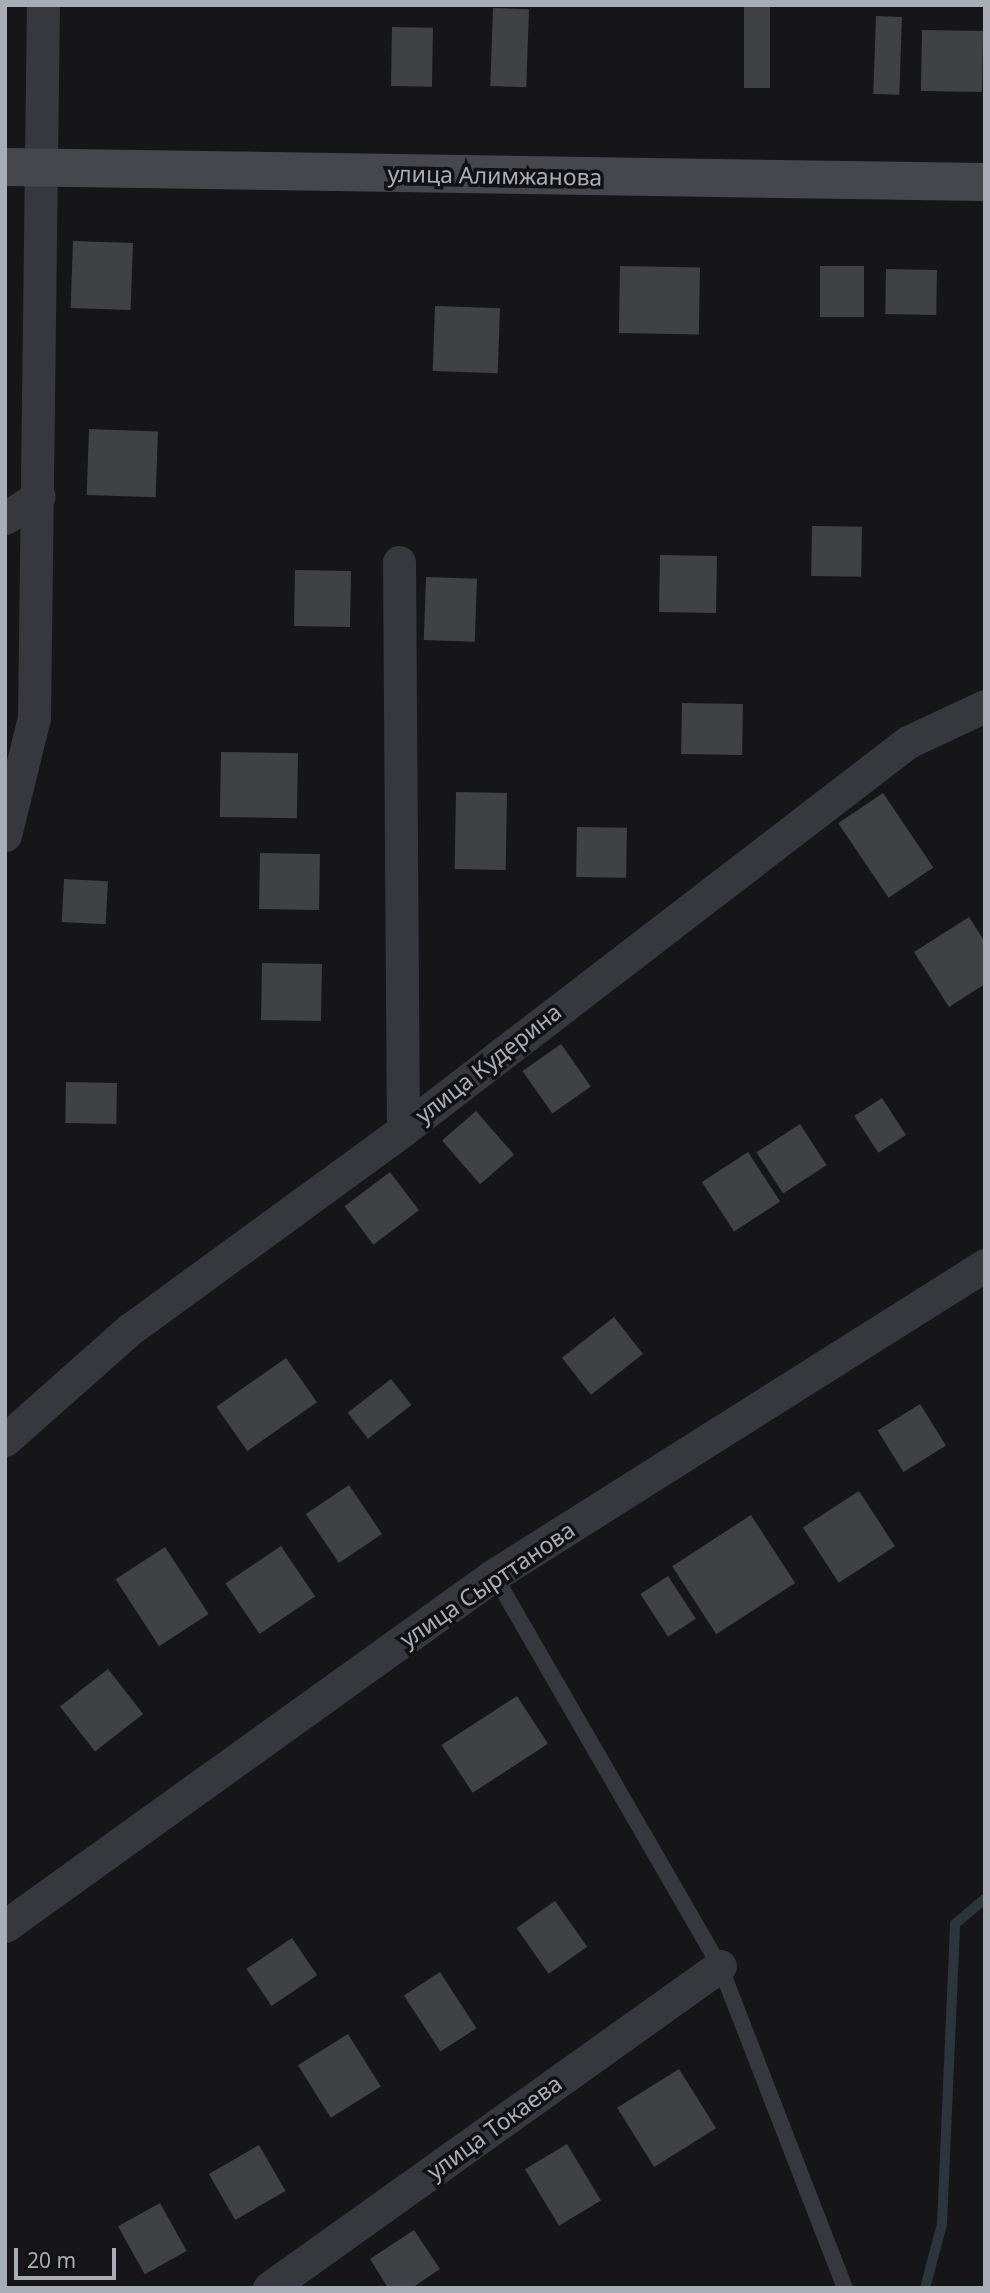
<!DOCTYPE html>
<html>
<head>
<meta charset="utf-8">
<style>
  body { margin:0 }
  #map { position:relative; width:990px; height:2293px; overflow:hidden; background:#161618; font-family:"Noto Sans",sans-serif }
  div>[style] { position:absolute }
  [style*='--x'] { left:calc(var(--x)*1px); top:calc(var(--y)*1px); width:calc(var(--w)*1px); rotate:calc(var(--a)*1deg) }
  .stream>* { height:10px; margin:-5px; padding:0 5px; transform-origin:5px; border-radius:5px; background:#2c353c }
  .building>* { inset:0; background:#404145; transform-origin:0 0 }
  .lane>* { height:16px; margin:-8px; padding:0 8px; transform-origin:8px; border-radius:8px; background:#37383d }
  .street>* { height:33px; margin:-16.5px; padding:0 16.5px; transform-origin:16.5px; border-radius:16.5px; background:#37383d }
  .secondary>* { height:38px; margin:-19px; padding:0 19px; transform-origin:19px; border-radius:19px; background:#45474d }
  span { translate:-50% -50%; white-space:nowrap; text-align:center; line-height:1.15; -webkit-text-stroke:7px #111113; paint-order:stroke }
  .street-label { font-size:23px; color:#a8adb8 }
  .frame { position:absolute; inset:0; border:7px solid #a8adb8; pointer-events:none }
  .scale { position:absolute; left:14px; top:2248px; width:102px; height:32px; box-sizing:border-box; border:4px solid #a8adb8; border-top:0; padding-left:9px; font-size:21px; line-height:24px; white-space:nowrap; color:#a8adb8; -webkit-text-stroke:5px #111113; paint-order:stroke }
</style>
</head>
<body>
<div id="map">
  <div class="stream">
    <i style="--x:925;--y:2288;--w:66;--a:-75.1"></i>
    <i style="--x:942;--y:2224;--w:300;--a:-87.5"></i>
    <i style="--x:955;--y:1924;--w:39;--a:-40"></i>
  </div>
  <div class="building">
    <i style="left:744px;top:5px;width:26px;height:83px"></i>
    <i style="left:493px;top:8px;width:36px;height:78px;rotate:2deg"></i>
    <i style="left:876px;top:16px;width:26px;height:78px;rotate:2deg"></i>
    <i style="left:392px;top:27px;width:41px;height:59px;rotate:1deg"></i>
    <i style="left:922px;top:30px;width:61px;height:61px;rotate:1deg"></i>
    <i style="left:73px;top:241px;width:60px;height:67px;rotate:2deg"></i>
    <i style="left:620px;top:266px;width:80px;height:67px;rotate:1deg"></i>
    <i style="left:820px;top:266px;width:44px;height:51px"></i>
    <i style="left:886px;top:269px;width:51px;height:45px;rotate:1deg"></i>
    <i style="left:435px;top:306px;width:65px;height:65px;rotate:2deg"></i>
    <i style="left:89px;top:429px;width:69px;height:66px;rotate:2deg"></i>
    <i style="left:812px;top:526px;width:50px;height:50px;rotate:1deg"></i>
    <i style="left:660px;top:555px;width:57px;height:57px;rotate:1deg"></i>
    <i style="left:295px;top:570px;width:56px;height:56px;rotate:1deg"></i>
    <i style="left:426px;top:577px;width:51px;height:63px;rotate:2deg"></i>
    <i style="left:682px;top:703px;width:61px;height:51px;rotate:1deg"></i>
    <i style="left:221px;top:752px;width:77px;height:65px;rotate:1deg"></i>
    <i style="left:456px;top:792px;width:51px;height:77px;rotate:1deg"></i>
    <i style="left:883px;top:793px;width:90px;height:54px;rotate:56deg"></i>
    <i style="left:577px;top:827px;width:50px;height:50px;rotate:1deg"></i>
    <i style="left:260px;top:853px;width:60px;height:56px;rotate:1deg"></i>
    <i style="left:64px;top:879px;width:44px;height:43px;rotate:3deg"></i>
    <i style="clip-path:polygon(969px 917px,985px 942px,985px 984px,949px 1007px,914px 952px)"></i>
    <i style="left:262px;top:963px;width:60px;height:57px;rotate:1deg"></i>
    <i style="left:561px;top:1044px;width:52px;height:47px;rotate:55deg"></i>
    <i style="left:66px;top:1082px;width:51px;height:41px;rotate:1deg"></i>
    <i style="left:882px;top:1098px;width:44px;height:33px;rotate:57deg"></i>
    <i style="left:476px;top:1111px;width:58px;height:45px;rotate:49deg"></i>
    <i style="left:800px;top:1124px;width:49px;height:52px;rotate:57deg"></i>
    <i style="left:748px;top:1152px;width:59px;height:55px;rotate:57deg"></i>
    <i style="left:390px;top:1172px;width:48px;height:57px;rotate:53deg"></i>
    <i style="left:614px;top:1317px;width:47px;height:66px;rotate:52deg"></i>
    <i style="left:286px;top:1358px;width:54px;height:85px;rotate:55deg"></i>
    <i style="left:391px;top:1379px;width:33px;height:55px;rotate:52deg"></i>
    <i style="left:920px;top:1404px;width:49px;height:50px;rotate:58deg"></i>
    <i style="left:349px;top:1485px;width:59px;height:52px;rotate:56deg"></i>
    <i style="left:859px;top:1491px;width:66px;height:67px;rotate:57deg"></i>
    <i style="left:751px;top:1515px;width:81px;height:94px;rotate:57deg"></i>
    <i style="left:281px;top:1546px;width:61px;height:67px;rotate:56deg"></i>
    <i style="left:165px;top:1547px;width:80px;height:59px;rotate:57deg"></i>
    <i style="left:668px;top:1576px;width:51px;height:33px;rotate:57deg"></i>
    <i style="left:108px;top:1669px;width:57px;height:61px;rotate:52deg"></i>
    <i style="left:517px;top:1696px;width:57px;height:90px;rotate:57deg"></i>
    <i style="left:555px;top:1901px;width:56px;height:47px;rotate:55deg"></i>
    <i style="left:292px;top:1938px;width:45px;height:55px;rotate:56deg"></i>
    <i style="left:440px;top:1972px;width:67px;height:43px;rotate:57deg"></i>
    <i style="left:348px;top:2034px;width:62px;height:59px;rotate:58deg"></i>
    <i style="left:679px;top:2069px;width:70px;height:73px;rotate:58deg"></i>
    <i style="left:567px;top:2144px;width:66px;height:49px;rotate:59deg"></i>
    <i style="left:259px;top:2145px;width:53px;height:58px;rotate:60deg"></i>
    <i style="left:160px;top:2203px;width:55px;height:48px;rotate:61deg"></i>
    <i style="clip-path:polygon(414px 2230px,440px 2269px,412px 2288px,388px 2288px,370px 2259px)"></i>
  </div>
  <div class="lane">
    <i style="--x:494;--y:1575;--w:452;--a:60"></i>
    <i style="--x:720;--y:1966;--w:345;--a:68.8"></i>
  </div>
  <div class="street">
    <i style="--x:5;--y:518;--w:40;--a:-32.9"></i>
    <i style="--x:399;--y:562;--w:568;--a:89.6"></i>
    <i style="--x:5;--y:835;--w:121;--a:-76.1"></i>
    <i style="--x:34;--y:718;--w:713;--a:-89.28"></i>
    <i style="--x:5;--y:1440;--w:166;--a:-41.6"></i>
    <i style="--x:129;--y:1330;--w:339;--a:-36.1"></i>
    <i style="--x:403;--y:1130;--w:637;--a:-37.54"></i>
    <i style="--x:908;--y:742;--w:85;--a:-25.1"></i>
    <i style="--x:5;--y:1926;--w:602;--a:-35.67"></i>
    <i style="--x:494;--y:1575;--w:581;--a:-32.27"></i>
    <i style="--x:269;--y:2288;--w:554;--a:-35.53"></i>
  </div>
  <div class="secondary">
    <i style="--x:5;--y:167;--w:980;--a:0.88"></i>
  </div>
  <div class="street-label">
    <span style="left:495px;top:175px;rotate:1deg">улица Алимжанова</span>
    <span style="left:488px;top:1063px;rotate:-38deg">улица Кудерина</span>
    <span style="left:487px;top:1584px;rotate:-34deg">улица Сырттанова</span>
    <span style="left:494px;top:2127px;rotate:-36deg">улица Токаева</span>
  </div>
  <div class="frame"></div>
  <div class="scale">20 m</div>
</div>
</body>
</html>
